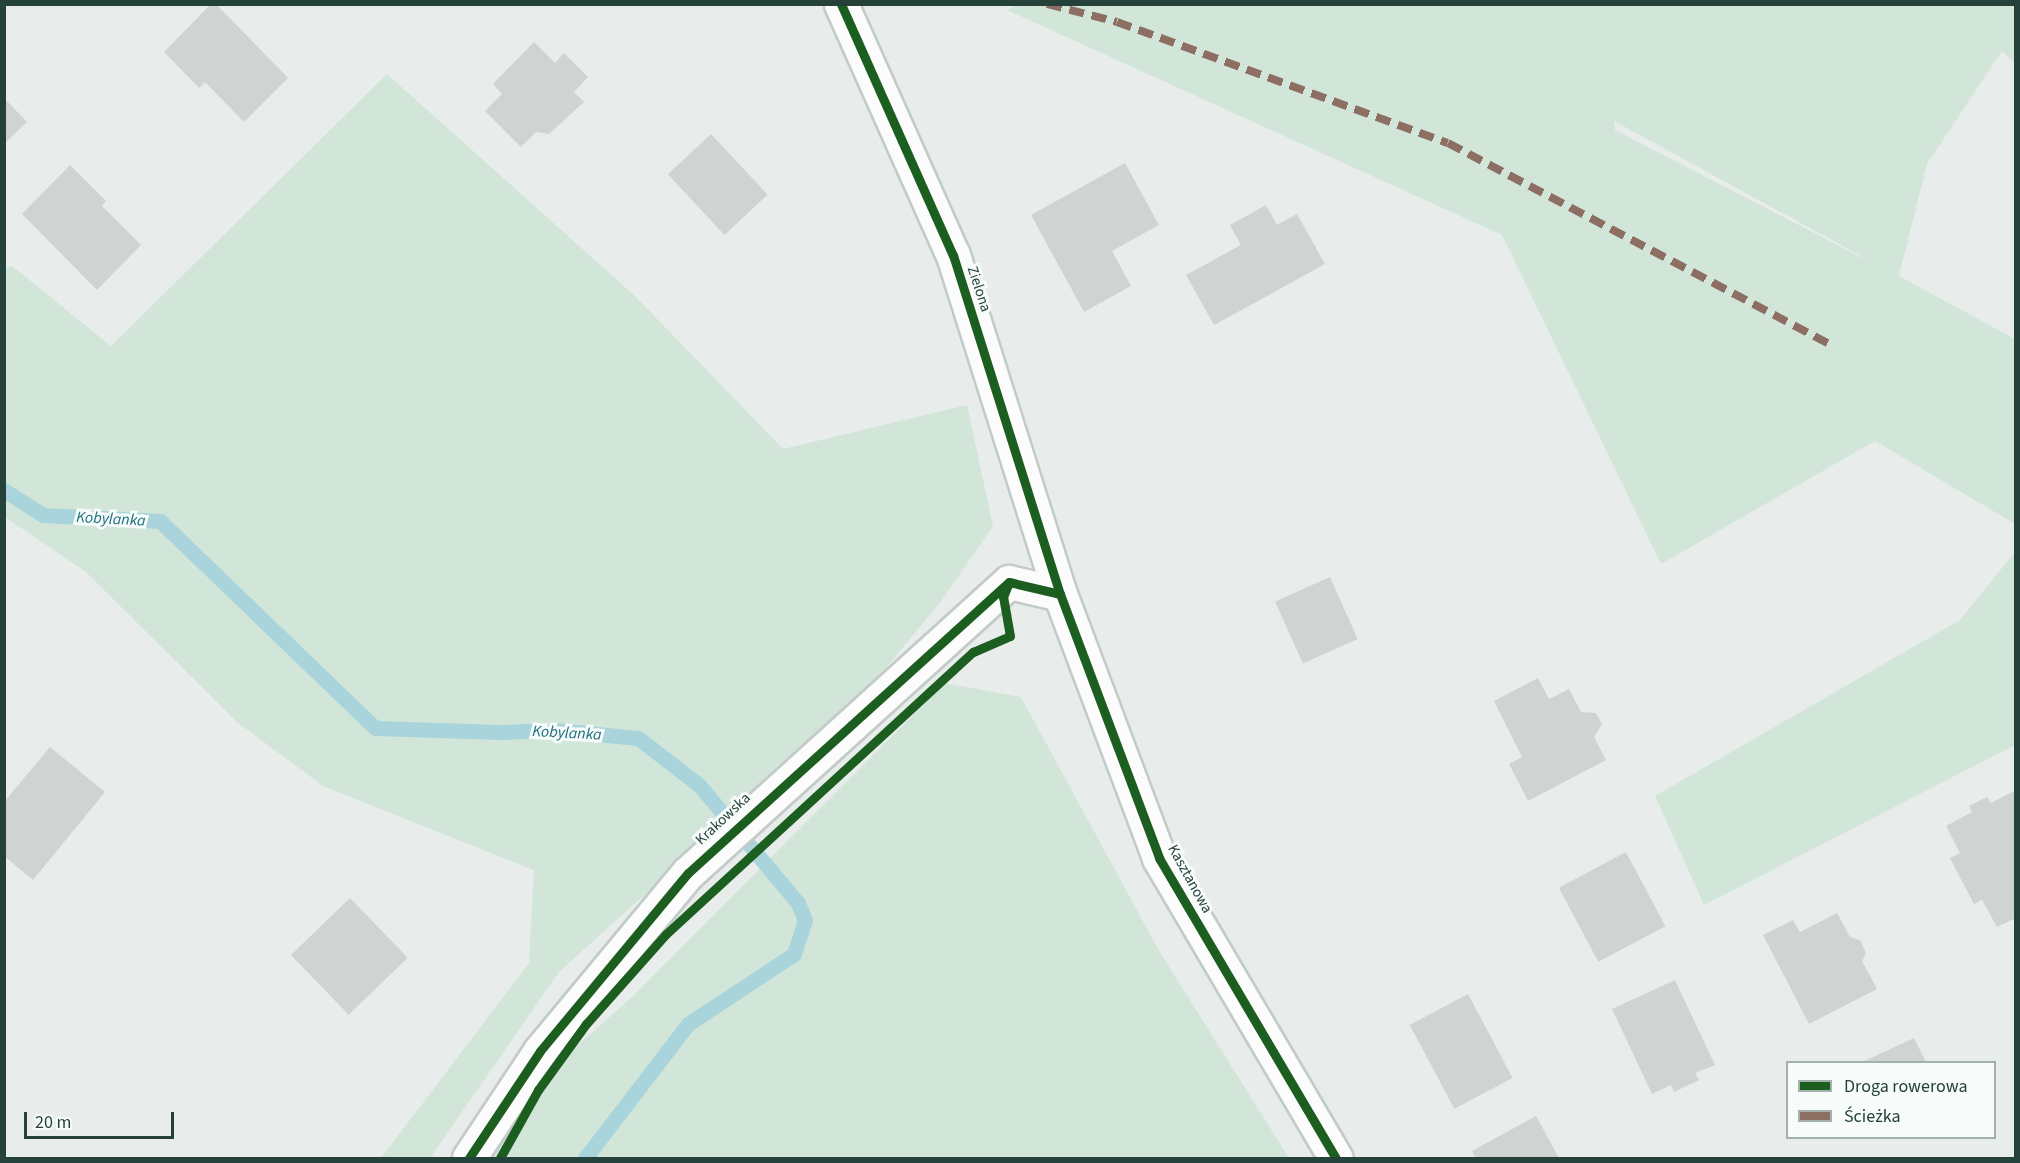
<!DOCTYPE html>
<html>
<head>
<meta charset="utf-8">
<style>
  body { margin:0 }
  #map { position:relative; width:2020px; height:1163px; overflow:hidden; background:#e8edeb; font-family:"Source Sans 3",sans-serif }
  div>[style] { position:absolute }
  [style*='--x'] { left:calc(var(--x)*1px); top:calc(var(--y)*1px); width:calc(var(--w)*1px); rotate:calc(var(--a)*1deg) }
  .green>* { inset:0; background:#d1e6d8 }
  .stream>* { height:15px; margin:-7.5px; padding:0 7.5px; transform-origin:7.5px; border-radius:7.5px; background:#a9d4db }
  .building>* { inset:0; background:#cfd4d2; transform-origin:0 0 }
  .roads { filter:drop-shadow(2px 0 #c3cbc8) drop-shadow(-2px 0 #c3cbc8) drop-shadow(0 2px #c3cbc8) drop-shadow(0 -2px #c3cbc8) }
  .secondary>* { height:33px; margin:-16.5px; padding:0 16.5px; transform-origin:16.5px; border-radius:16.5px; background:#fcfcfc }
  .quiet>* { height:8px; margin-top:-4px; transform-origin:0; background:repeating-linear-gradient(90deg,#8d6e63 0 15px,transparent 0 23px) }
  .cycleway>* { height:9px; margin:-4.5px; padding:0 4.5px; transform-origin:4.5px; border-radius:4.5px; background:#1b5e20 }
  span { translate:-50% -50%; white-space:nowrap; text-align:center; line-height:1.15; -webkit-text-stroke:6px #f7fbf9; paint-order:stroke }
  .street-label { font-size:15px; color:#24423a }
  .water-label { font-size:16px; color:#1c6f80; font-style:italic }
  .frame { position:absolute; inset:0; border:6px solid #24423a; pointer-events:none }
  .legend { position:absolute; left:1786px; top:1061px; width:210px; height:78px; box-sizing:border-box; background:#f7fbf9; border:2px solid #a3b1ad; margin:0; padding:8px 10px; list-style:none; font-size:18px; color:#24423a }
  .legend li { display:flex; align-items:center; gap:12px; height:30px }
  .legend b { width:30px; border:2px solid #a3b1ad }
  .scale { position:absolute; left:24px; top:1112px; width:150px; height:27px; box-sizing:border-box; border:3px solid #24423a; border-top:0; padding-left:8px; font-size:18px; line-height:21px; white-space:nowrap; color:#24423a; -webkit-text-stroke:4px #f7fbf9; paint-order:stroke }
</style>
</head>
<body>
<div id="map">
  <div class="green">
    <i style="clip-path:polygon(evenodd,1017px 5px,2015px 5px,2015px 63px,2002px 51px,1927px 164px,1899px 276px,2015px 339px,2015px 524px,1875px 441px,1661px 564px,1502px 235px,1007px 10px,1017px 5px,1614px 121px,1863px 257px,1863px 258px,1615px 130px,1614px 121px)"></i>
    <i style="clip-path:polygon(387px 74px,635px 296px,783px 449px,967px 405px,993px 526px,942px 600px,859px 701px,559px 972px,430px 1158px,381px 1158px,529px 963px,534px 870px,323px 786px,237px 722px,86px 572px,5px 517px,5px 269px,12px 266px,111px 346px)"></i>
    <i style="clip-path:polygon(2015px 552px,2015px 745px,1704px 905px,1655px 796px,1960px 620px)"></i>
    <i style="clip-path:polygon(945px 683px,1021px 697px,1158px 949px,1289px 1158px,492px 1158px,535px 1083px,632px 997px)"></i>
  </div>
  <div class="stream">
    <i style="--x:4;--y:490;--w:46;--a:32.7"></i>
    <i style="--x:43;--y:515;--w:117;--a:2.9"></i>
    <i style="--x:160;--y:521;--w:298;--a:43.9"></i>
    <i style="--x:375;--y:728;--w:125;--a:1.8"></i>
    <i style="--x:500;--y:732;--w:56;--a:-2"></i>
    <i style="--x:556;--y:730;--w:82;--a:5.6"></i>
    <i style="--x:638;--y:738;--w:77;--a:37.6"></i>
    <i style="--x:699;--y:785;--w:154;--a:50"></i>
    <i style="--x:798;--y:903;--w:18;--a:68"></i>
    <i style="--x:805;--y:920;--w:36;--a:108"></i>
    <i style="--x:794;--y:954;--w:127;--a:146.6"></i>
    <i style="--x:688;--y:1024;--w:169;--a:127.5"></i>
  </div>
  <div class="building">
    <i style="clip-path:polygon(211px 4px,216px 4px,288px 78px,244px 122px,205px 82px,199px 88px,164px 52px)"></i>
    <i style="clip-path:polygon(534px 42px,555px 63px,564px 53px,588px 77px,574px 92px,584px 102px,549px 134px,536px 132px,521px 147px,485px 111px,502px 94px,493px 84px)"></i>
    <i style="clip-path:polygon(6px 100px,27px 122px,4px 144px,4px 101px)"></i>
    <i style="left:711px;top:134px;width:83px;height:59px;rotate:47deg"></i>
    <i style="clip-path:polygon(1125px 163px,1159px 225px,1112px 251px,1131px 286px,1084px 312px,1031px 215px)"></i>
    <i style="clip-path:polygon(70px 165px,106px 201px,102px 206px,141px 245px,97px 290px,22px 214px)"></i>
    <i style="clip-path:polygon(1266px 205px,1277px 225px,1297px 214px,1325px 264px,1214px 325px,1186px 275px,1241px 245px,1230px 225px)"></i>
    <i style="left:1330px;top:577px;width:68px;height:60px;rotate:66deg"></i>
    <i style="clip-path:polygon(1538px 678px,1549px 699px,1569px 689px,1581px 712px,1596px 713px,1602px 724px,1594px 737px,1606px 760px,1528px 801px,1509px 764px,1522px 757px,1494px 701px)"></i>
    <i style="clip-path:polygon(50px 747px,105px 792px,33px 880px,4px 856px,4px 802px)"></i>
    <i style="clip-path:polygon(2016px 790px,2016px 918px,1997px 927px,1982px 900px,1974px 904px,1950px 858px,1960px 853px,1946px 826px,1972px 812px,1969px 806px,1987px 797px,1991px 803px)"></i>
    <i style="left:1626px;top:852px;width:84px;height:76px;rotate:62deg"></i>
    <i style="left:350px;top:898px;width:83px;height:82px;rotate:46deg"></i>
    <i style="clip-path:polygon(1837px 913px,1850px 937px,1860px 940px,1866px 953px,1862px 961px,1877px 989px,1809px 1024px,1763px 935px,1793px 920px,1800px 932px)"></i>
    <i style="clip-path:polygon(1675px 980px,1715px 1065px,1695px 1073px,1699px 1080px,1674px 1092px,1671px 1085px,1652px 1094px,1612px 1009px)"></i>
    <i style="left:1468px;top:994px;width:95px;height:66px;rotate:62deg"></i>
    <i style="clip-path:polygon(1914px 1038px,1926px 1062px,1862px 1062px)"></i>
    <i style="clip-path:polygon(1536px 1116px,1559px 1158px,1476px 1158px,1472px 1151px)"></i>
  </div>
  <div class="roads">
    <div class="secondary">
      <i style="--x:841;--y:4;--w:275;--a:66"></i>
      <i style="--x:953;--y:255;--w:355;--a:72.5"></i>
      <i style="--x:1060;--y:594;--w:282;--a:69.4"></i>
      <i style="--x:1159;--y:858;--w:348;--a:59.5"></i>
      <i style="--x:469;--y:1158;--w:128;--a:-56.4"></i>
      <i style="--x:540;--y:1051;--w:231;--a:-50.3"></i>
      <i style="--x:688;--y:873;--w:433;--a:-42.2"></i>
      <i style="--x:1009;--y:582;--w:52;--a:13.2"></i>
    </div>
  </div>
  <div class="quiet">
    <i style="--x:1047;--y:4;--w:72;--a:14.4"></i>
    <i style="--x:1117;--y:22;--w:352;--a:20.1"></i>
    <i style="--x:1448;--y:143;--w:432;--a:27.8"></i>
  </div>
  <div class="cycleway">
    <i style="--x:841;--y:4;--w:275;--a:66"></i>
    <i style="--x:953;--y:255;--w:355;--a:72.5"></i>
    <i style="--x:1060;--y:594;--w:282;--a:69.4"></i>
    <i style="--x:1159;--y:858;--w:348;--a:59.5"></i>
    <i style="--x:469;--y:1158;--w:128;--a:-56.4"></i>
    <i style="--x:540;--y:1051;--w:231;--a:-50.3"></i>
    <i style="--x:688;--y:873;--w:433;--a:-42.2"></i>
    <i style="--x:1009;--y:582;--w:52;--a:13.2"></i>
    <i style="--x:500;--y:1158;--w:78;--a:-60.8"></i>
    <i style="--x:538;--y:1090;--w:82;--a:-54"></i>
    <i style="--x:586;--y:1024;--w:120;--a:-48.4"></i>
    <i style="--x:666;--y:934;--w:417;--a:-42.6"></i>
    <i style="--x:973;--y:652;--w:40;--a:-23.4"></i>
    <i style="--x:1010;--y:636;--w:40;--a:-100"></i>
    <i style="--x:1003;--y:597;--w:16;--a:-68"></i>
  </div>
  <div class="street-label">
    <span style="left:979px;top:289px;rotate:72deg">Zielona</span>
    <span style="left:723px;top:819px;rotate:-43deg">Krakowska</span>
    <span style="left:1190px;top:879px;rotate:61deg">Kasztanowa</span>
  </div>
  <div class="water-label">
    <span style="left:111px;top:519px;rotate:3deg">Kobylanka</span>
    <span style="left:567px;top:733px;rotate:3deg">Kobylanka</span>
  </div>
  <div class="frame"></div>
  <ul class="legend">
  <li><b style="height:8px;background:#1b5e20"></b>Droga rowerowa</li>
  <li><b style="height:8px;background:#8d6e63"></b>Ścieżka</li>
  </ul>
  <div class="scale">20 m</div>
</div>
</body>
</html>
